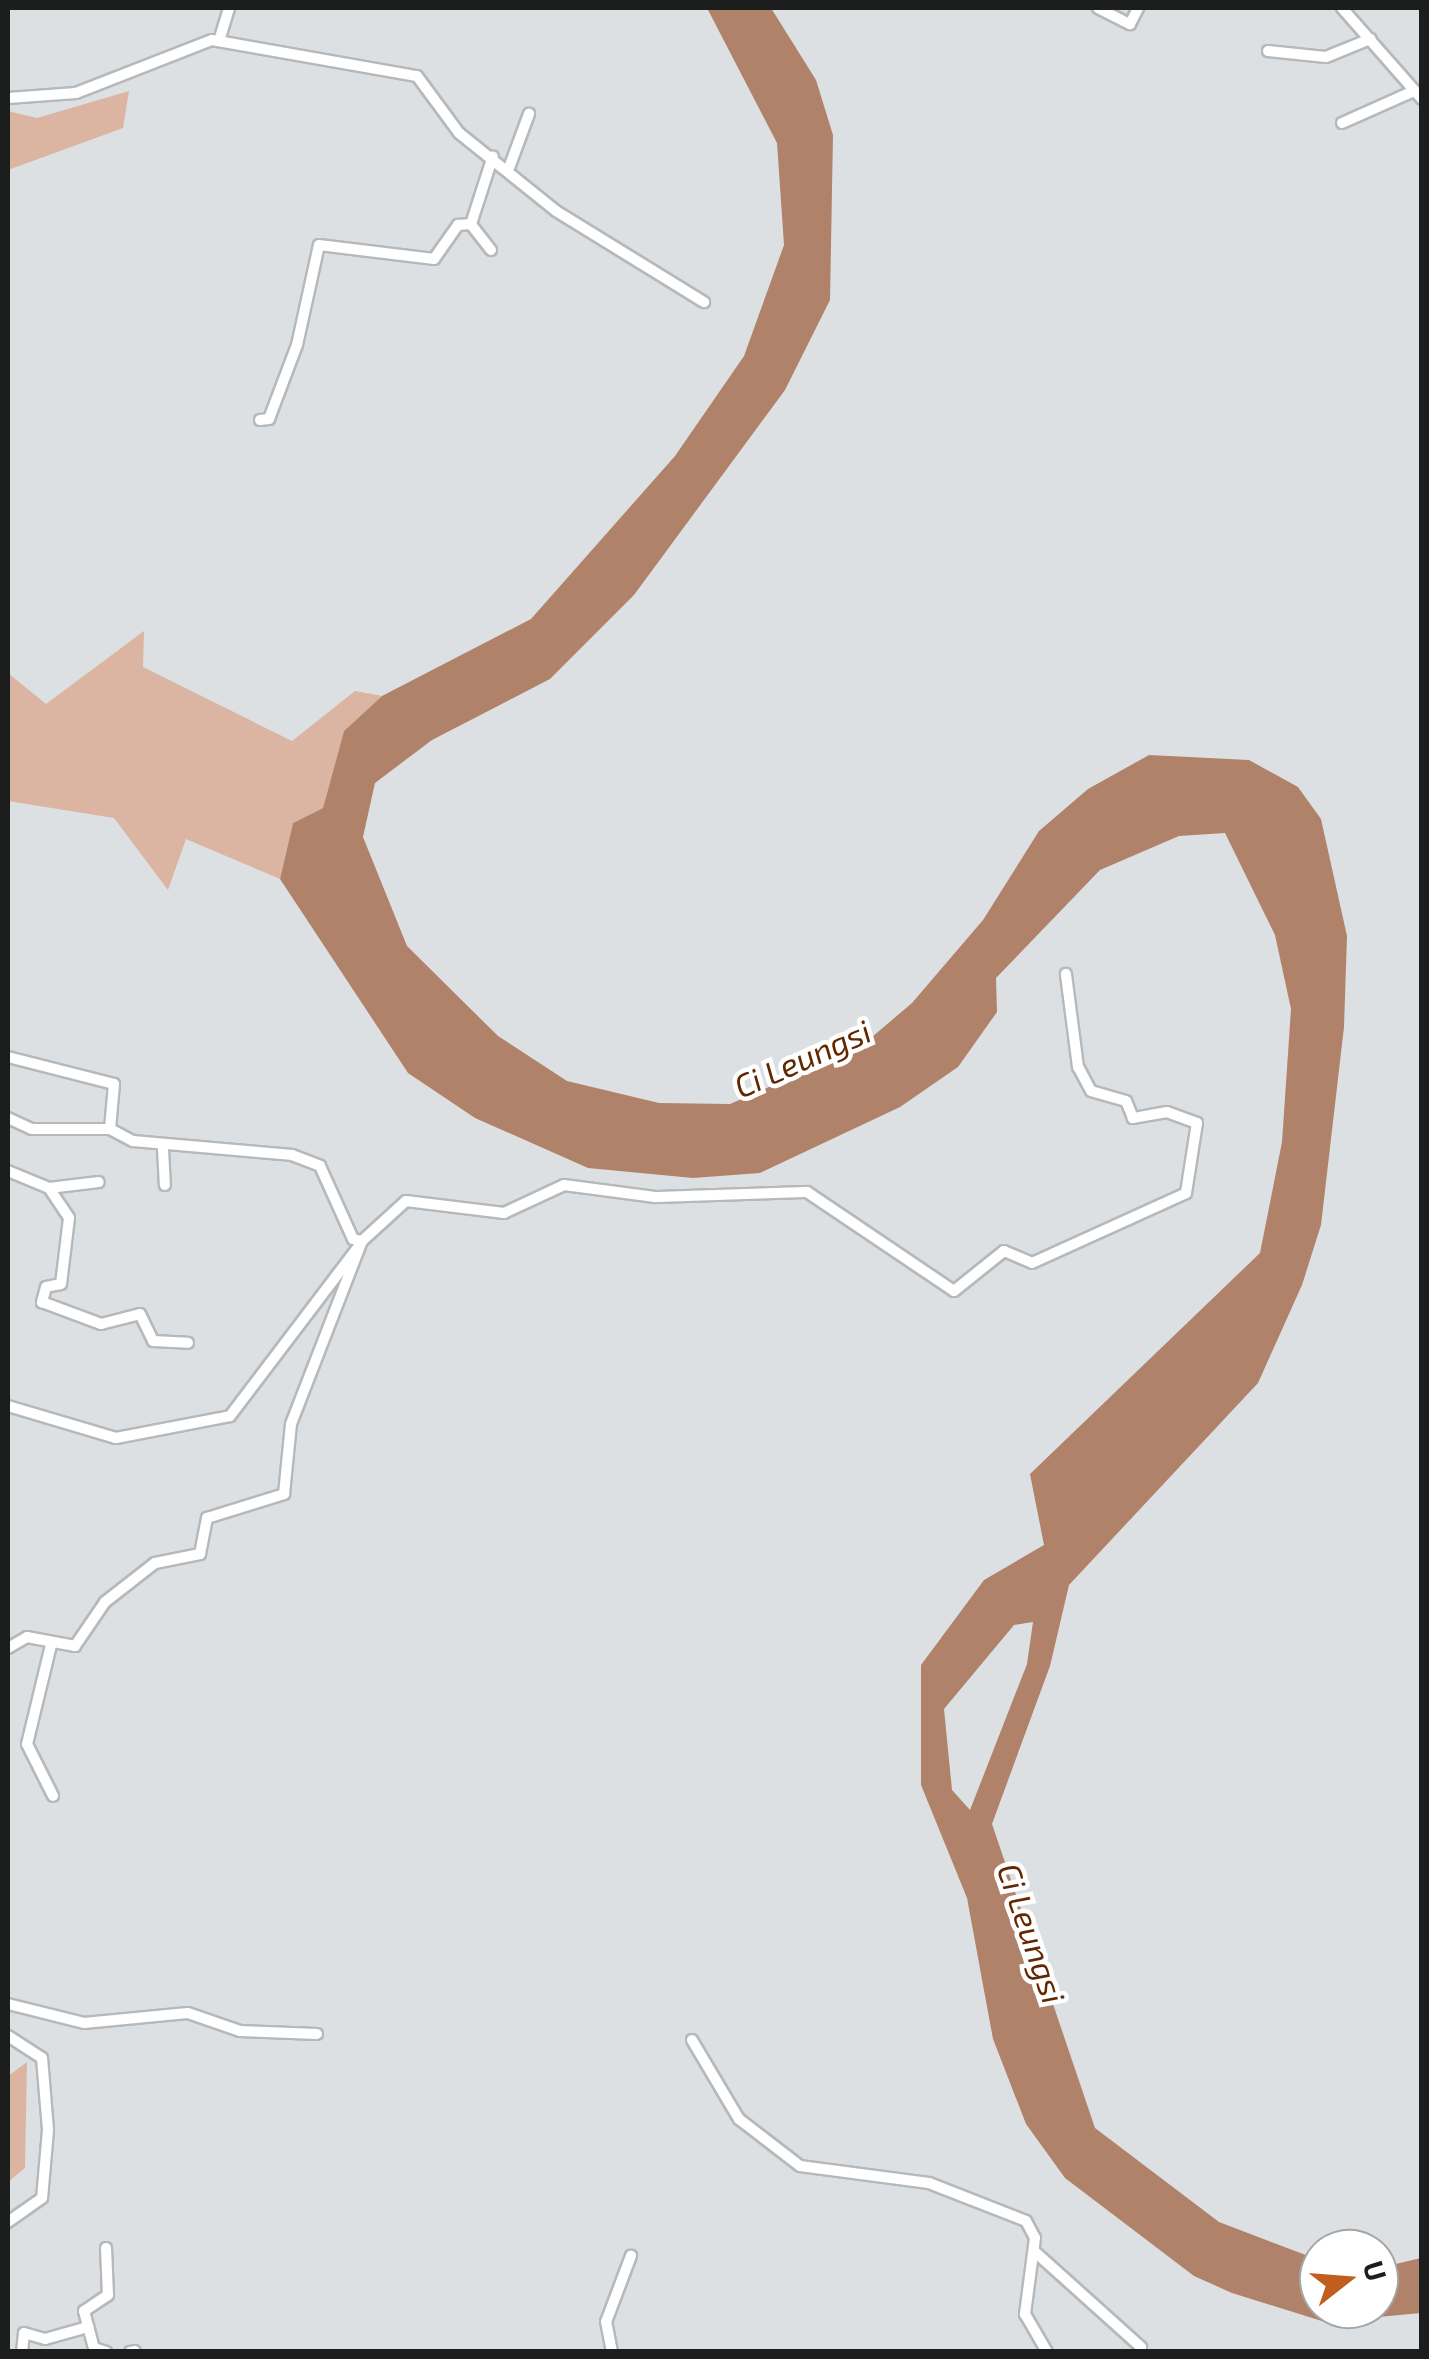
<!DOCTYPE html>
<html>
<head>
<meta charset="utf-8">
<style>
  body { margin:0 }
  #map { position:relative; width:1429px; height:2359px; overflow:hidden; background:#dde0e2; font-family:"Exo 2",sans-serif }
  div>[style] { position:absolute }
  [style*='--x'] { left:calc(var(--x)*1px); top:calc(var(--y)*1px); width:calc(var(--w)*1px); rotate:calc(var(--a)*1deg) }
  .green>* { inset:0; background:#dbb5a1 }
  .water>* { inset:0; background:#b1826a }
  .river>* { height:18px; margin:-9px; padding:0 9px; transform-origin:9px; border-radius:9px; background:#b1826a }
  .roads { filter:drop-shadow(2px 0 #b6b9bb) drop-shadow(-2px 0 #b6b9bb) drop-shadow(0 2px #b6b9bb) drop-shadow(0 -2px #b6b9bb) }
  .street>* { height:10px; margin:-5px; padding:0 5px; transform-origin:5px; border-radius:5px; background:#fff }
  span { translate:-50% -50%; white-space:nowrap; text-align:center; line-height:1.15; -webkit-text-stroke:9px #fff; paint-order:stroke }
  .water-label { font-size:32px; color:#622700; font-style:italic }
  .frame { position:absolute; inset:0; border:10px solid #1c1e1e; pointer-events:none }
  .north { position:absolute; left:1299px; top:2229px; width:100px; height:100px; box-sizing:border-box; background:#fff; border:2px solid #a4a5a5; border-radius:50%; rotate:73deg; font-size:28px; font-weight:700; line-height:40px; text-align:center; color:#1c1e1e }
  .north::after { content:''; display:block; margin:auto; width:35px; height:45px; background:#bf5e1e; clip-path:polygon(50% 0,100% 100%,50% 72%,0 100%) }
</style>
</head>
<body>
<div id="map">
  <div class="green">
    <i style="clip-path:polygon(129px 91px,123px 128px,8px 170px,8px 111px,37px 118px)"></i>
    <i style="clip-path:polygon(144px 631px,143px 667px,292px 741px,355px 691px,382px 696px,344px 731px,323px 808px,293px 823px,280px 879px,186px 839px,168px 890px,114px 818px,8px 801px,8px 673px,46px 704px)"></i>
    <i style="clip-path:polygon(27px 2062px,25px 2168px,8px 2182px,8px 2076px)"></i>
  </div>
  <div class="water">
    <i style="clip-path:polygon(evenodd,707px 8px,771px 8px,816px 80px,833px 135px,830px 300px,785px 390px,634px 595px,550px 679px,432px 740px,375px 783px,363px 837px,407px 946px,498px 1036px,567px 1081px,659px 1103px,730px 1104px,859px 1048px,912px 1003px,983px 920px,1039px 831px,1088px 789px,1149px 755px,1249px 760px,1298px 787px,1321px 819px,1347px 936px,1344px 1027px,1321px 1225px,1302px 1285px,1258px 1383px,1069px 1585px,1050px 1666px,992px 1824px,1095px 2128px,1219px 2222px,1319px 2260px,1319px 2309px,1379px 2309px,1379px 2268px,1421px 2258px,1421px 2313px,1325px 2322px,1232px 2293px,1194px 2276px,1065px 2178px,1026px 2124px,993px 2039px,967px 1898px,921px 1785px,921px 1665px,984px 1580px,1044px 1545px,1030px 1474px,1260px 1253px,1282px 1142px,1291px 1009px,1275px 935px,1225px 833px,1179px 836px,1100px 870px,996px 978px,997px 1012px,958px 1067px,900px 1107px,760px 1173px,693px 1178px,588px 1168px,475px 1118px,408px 1073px,280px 879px,293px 823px,323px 808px,344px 731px,382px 696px,531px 619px,675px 456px,744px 356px,784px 245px,777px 143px,707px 8px,1033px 1622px,1027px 1664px,970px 1810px,952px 1790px,944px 1709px,1014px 1625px,1033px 1622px,707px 8px,1035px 2038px,1051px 2070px,1069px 2130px,1043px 2102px,1035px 2038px)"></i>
  </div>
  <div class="river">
    <i style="--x:1033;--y:2023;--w:114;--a:71.1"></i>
    <i style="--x:1035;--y:2038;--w:36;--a:93"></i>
    <i style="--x:1033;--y:2074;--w:60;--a:60"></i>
    <i style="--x:1379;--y:2296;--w:44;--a:-9.2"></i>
  </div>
  <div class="roads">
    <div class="street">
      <i style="--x:1098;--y:8;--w:36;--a:27"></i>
      <i style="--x:1130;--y:24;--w:18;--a:-63"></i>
      <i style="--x:1342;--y:8;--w:121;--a:48.7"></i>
      <i style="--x:219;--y:41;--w:34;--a:-73"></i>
      <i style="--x:1268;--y:51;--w:58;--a:5.9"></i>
      <i style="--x:1326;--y:57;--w:48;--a:-22.2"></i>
      <i style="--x:8;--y:98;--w:68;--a:-4.2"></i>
      <i style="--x:76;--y:93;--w:146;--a:-21.3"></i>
      <i style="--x:212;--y:40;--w:208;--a:10"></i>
      <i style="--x:417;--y:76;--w:71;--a:53.6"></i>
      <i style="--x:459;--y:133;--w:124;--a:38.8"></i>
      <i style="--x:556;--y:211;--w:174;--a:31.6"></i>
      <i style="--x:1342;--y:123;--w:79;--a:-24"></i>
      <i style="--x:509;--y:168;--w:58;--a:-69.7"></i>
      <i style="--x:491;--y:250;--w:33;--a:-128"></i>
      <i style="--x:471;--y:224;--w:71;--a:-72.1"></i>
      <i style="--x:260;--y:420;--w:9;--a:-6"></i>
      <i style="--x:269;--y:419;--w:79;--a:-69.3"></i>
      <i style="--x:297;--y:345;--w:102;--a:-77.6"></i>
      <i style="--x:319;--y:245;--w:116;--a:6.9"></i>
      <i style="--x:434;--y:259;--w:42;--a:-54.8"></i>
      <i style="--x:458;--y:225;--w:13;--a:-4"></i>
      <i style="--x:8;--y:1057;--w:109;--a:14.3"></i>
      <i style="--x:114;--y:1084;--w:45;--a:95.1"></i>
      <i style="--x:110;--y:1129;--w:26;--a:28"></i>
      <i style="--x:133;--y:1141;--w:160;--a:5"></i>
      <i style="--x:292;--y:1155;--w:30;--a:21"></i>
      <i style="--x:320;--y:1166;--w:80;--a:65.7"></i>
      <i style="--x:353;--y:1239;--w:9;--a:13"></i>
      <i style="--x:362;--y:1241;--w:59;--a:-42.3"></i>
      <i style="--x:406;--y:1201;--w:99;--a:7"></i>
      <i style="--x:504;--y:1213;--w:66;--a:-25"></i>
      <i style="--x:564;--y:1185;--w:92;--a:7.5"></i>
      <i style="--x:655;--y:1197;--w:152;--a:-1.9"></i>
      <i style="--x:807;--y:1192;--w:177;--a:34"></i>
      <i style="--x:954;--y:1291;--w:64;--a:-38.7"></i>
      <i style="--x:1004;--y:1251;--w:30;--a:23"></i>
      <i style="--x:1032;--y:1263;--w:169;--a:-24.4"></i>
      <i style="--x:1186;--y:1193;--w:71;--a:-81.1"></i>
      <i style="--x:1197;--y:1123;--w:32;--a:-160"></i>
      <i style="--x:1167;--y:1112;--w:35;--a:170"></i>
      <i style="--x:1133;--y:1118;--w:18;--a:-112"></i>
      <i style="--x:1126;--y:1101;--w:36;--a:-164"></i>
      <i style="--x:1091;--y:1091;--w:27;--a:-118"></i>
      <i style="--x:1078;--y:1067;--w:94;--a:-97.4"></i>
      <i style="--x:8;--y:1118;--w:26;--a:25"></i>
      <i style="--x:32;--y:1129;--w:78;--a:0"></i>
      <i style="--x:163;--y:1149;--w:36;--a:87"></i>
      <i style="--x:8;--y:1171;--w:44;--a:22.5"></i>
      <i style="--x:49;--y:1188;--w:36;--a:56"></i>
      <i style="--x:69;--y:1218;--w:66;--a:96.9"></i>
      <i style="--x:61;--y:1284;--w:15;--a:169"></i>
      <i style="--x:46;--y:1287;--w:16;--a:105"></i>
      <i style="--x:42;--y:1302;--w:63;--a:20.4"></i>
      <i style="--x:101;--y:1324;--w:40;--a:-14.4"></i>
      <i style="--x:140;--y:1314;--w:30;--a:64"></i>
      <i style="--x:153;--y:1341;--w:35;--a:3"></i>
      <i style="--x:49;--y:1188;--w:50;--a:-6.8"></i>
      <i style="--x:8;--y:1406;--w:113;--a:16.5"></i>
      <i style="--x:116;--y:1438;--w:116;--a:-10.9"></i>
      <i style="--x:230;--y:1416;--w:213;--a:-52.8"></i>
      <i style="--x:51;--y:1645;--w:102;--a:103.6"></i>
      <i style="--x:27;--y:1744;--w:58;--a:63.4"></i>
      <i style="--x:8;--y:1648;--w:22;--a:-30"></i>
      <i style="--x:27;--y:1637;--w:49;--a:10.6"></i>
      <i style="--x:75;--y:1646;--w:53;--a:-55.7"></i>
      <i style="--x:105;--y:1602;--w:63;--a:-38"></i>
      <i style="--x:155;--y:1563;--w:46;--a:-11.3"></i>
      <i style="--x:200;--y:1554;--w:37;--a:-79"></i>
      <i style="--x:207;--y:1518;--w:81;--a:-17.3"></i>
      <i style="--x:284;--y:1494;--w:70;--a:-84.3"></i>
      <i style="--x:291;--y:1424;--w:196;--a:-68.8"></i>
      <i style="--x:8;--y:2004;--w:78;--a:14"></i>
      <i style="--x:84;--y:2023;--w:104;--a:-5.5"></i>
      <i style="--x:188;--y:2013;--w:55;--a:19.1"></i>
      <i style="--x:240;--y:2031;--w:77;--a:2.2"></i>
      <i style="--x:8;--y:2036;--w:40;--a:32.9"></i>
      <i style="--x:42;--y:2058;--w:72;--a:85.2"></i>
      <i style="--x:48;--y:2130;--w:68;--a:95"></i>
      <i style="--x:42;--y:2198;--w:42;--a:144.8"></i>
      <i style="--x:692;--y:2040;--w:92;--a:59.3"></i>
      <i style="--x:739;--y:2119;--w:77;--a:37.6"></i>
      <i style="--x:800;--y:2166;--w:130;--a:7.5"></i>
      <i style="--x:929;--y:2183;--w:104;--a:21.4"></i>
      <i style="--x:1026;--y:2221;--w:19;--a:62"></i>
      <i style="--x:1035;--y:2238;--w:77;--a:97.5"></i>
      <i style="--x:1025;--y:2314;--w:44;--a:59.9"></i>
      <i style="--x:106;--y:2248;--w:47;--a:87.6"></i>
      <i style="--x:108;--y:2295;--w:29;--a:146"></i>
      <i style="--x:84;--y:2311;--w:38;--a:75"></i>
      <i style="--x:94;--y:2348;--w:13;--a:18"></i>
      <i style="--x:1034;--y:2251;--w:144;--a:41.9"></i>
      <i style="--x:22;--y:2352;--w:19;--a:-84"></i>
      <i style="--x:24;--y:2333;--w:22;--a:16"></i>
      <i style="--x:45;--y:2339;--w:45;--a:-15.6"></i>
      <i style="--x:130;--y:2352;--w:5;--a:-11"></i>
      <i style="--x:612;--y:2352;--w:31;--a:-101"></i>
      <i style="--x:606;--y:2322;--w:71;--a:-69.3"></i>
    </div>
  </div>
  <div class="water-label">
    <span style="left:802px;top:1058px;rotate:-24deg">Ci Leungsi</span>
    <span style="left:1032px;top:1933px;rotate:71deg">Ci Leungsi</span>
  </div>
  <div class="frame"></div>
  <div class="north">U</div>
</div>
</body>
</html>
